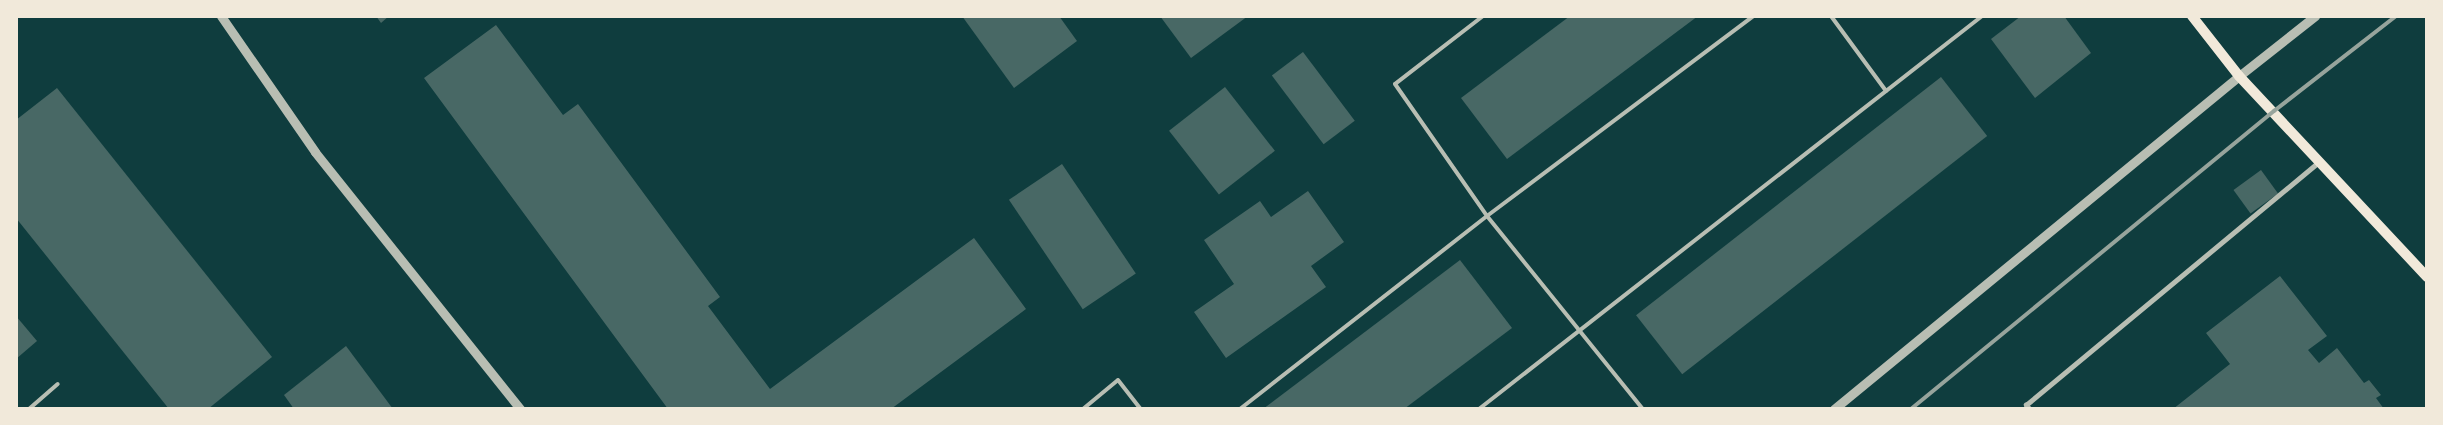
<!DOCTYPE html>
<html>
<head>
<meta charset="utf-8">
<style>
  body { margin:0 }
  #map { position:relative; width:2443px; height:425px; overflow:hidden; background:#0f3d3e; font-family:"Work Sans",sans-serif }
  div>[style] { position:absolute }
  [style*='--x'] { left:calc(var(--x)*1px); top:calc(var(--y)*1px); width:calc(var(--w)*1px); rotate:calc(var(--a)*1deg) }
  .building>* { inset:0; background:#486865; transform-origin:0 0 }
  .service>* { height:4px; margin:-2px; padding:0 2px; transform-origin:2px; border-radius:2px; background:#b8beb3 }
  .pedestrian>* { height:4.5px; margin:-2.25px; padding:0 2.25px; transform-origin:2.25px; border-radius:2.25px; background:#b8beb3 }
  .tertiary>* { height:9px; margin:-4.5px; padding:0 4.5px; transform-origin:4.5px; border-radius:4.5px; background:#b8beb3 }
  .secondary>* { height:10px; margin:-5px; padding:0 5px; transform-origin:5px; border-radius:5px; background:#f1e9da }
  .rail>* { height:4px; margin:-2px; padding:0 2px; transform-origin:2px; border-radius:2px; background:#97a49c }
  span { translate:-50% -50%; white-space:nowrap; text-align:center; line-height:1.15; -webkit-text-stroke:4px #f1e9da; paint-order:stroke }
  .frame { position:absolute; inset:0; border:18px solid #f1e9da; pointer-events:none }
</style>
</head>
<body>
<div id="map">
  <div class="building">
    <i style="clip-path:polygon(376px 16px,389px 16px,381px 23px)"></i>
    <i style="clip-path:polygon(962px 16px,1059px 16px,1077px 41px,1014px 88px)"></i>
    <i style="clip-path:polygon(1160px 16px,1248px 16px,1191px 58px)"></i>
    <i style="clip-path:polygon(1570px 16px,1698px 16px,1507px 159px,1461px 98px)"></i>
    <i style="clip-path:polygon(2021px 16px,2064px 16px,2091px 53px,2035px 98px,1991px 39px)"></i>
    <i style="clip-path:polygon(496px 25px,563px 115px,578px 104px,720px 297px,708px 306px,770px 389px,974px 238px,1026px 309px,891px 409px,668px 409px,424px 78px)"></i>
    <i style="left:1303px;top:52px;width:86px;height:39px;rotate:53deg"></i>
    <i style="left:1941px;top:77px;width:75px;height:387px;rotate:52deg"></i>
    <i style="left:1225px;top:87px;width:81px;height:71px;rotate:52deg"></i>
    <i style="clip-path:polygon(57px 88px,272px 357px,208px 409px,169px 409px,16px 218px,16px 120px)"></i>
    <i style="left:1062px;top:164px;width:132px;height:64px;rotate:56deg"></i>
    <i style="left:2261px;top:170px;width:29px;height:34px;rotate:54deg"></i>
    <i style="clip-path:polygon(1308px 191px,1344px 242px,1311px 266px,1326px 287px,1226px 358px,1194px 312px,1234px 284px,1204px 240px,1260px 201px,1271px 217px)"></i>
    <i style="clip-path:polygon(1460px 260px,1512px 328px,1404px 409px,1263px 409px)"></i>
    <i style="clip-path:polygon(2280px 276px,2327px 336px,2308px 350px,2319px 363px,2337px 348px,2364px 383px,2369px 380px,2381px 395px,2376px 398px,2384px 409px,2173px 409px,2230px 364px,2206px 333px)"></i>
    <i style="clip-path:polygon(16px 316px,37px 341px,16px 359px)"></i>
    <i style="clip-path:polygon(346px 346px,393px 409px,294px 409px,284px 395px)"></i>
  </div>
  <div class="service">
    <i style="--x:1483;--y:16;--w:111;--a:142.3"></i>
    <i style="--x:1395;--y:84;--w:161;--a:55.1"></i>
    <i style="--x:1487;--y:216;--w:333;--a:-36.9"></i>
    <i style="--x:1831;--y:16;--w:93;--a:53.7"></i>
    <i style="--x:29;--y:409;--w:38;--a:-41"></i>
    <i style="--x:1083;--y:409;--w:45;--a:-39.6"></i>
    <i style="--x:1118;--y:380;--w:37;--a:52"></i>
    <i style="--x:1240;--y:409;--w:313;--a:-38"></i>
    <i style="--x:1487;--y:216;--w:248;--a:51.1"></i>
    <i style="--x:1479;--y:409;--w:638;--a:-38"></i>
  </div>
  <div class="pedestrian">
    <i style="--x:2029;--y:409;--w:5;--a:-127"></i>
    <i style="--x:2026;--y:405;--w:381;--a:-39.7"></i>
  </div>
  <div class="tertiary">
    <i style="--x:221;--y:16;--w:165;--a:55.3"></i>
    <i style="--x:315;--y:152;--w:329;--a:51.4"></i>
    <i style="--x:1834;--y:409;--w:524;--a:-39.43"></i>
    <i style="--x:2239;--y:76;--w:97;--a:-38.3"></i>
  </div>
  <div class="secondary">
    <i style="--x:2192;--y:16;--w:76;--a:51.9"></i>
    <i style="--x:2239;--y:76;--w:275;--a:46.9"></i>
  </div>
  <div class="rail">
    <i style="--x:1911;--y:409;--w:470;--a:-39.4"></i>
    <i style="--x:2274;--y:111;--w:155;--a:-37.9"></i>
  </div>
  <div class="frame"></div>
</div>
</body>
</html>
